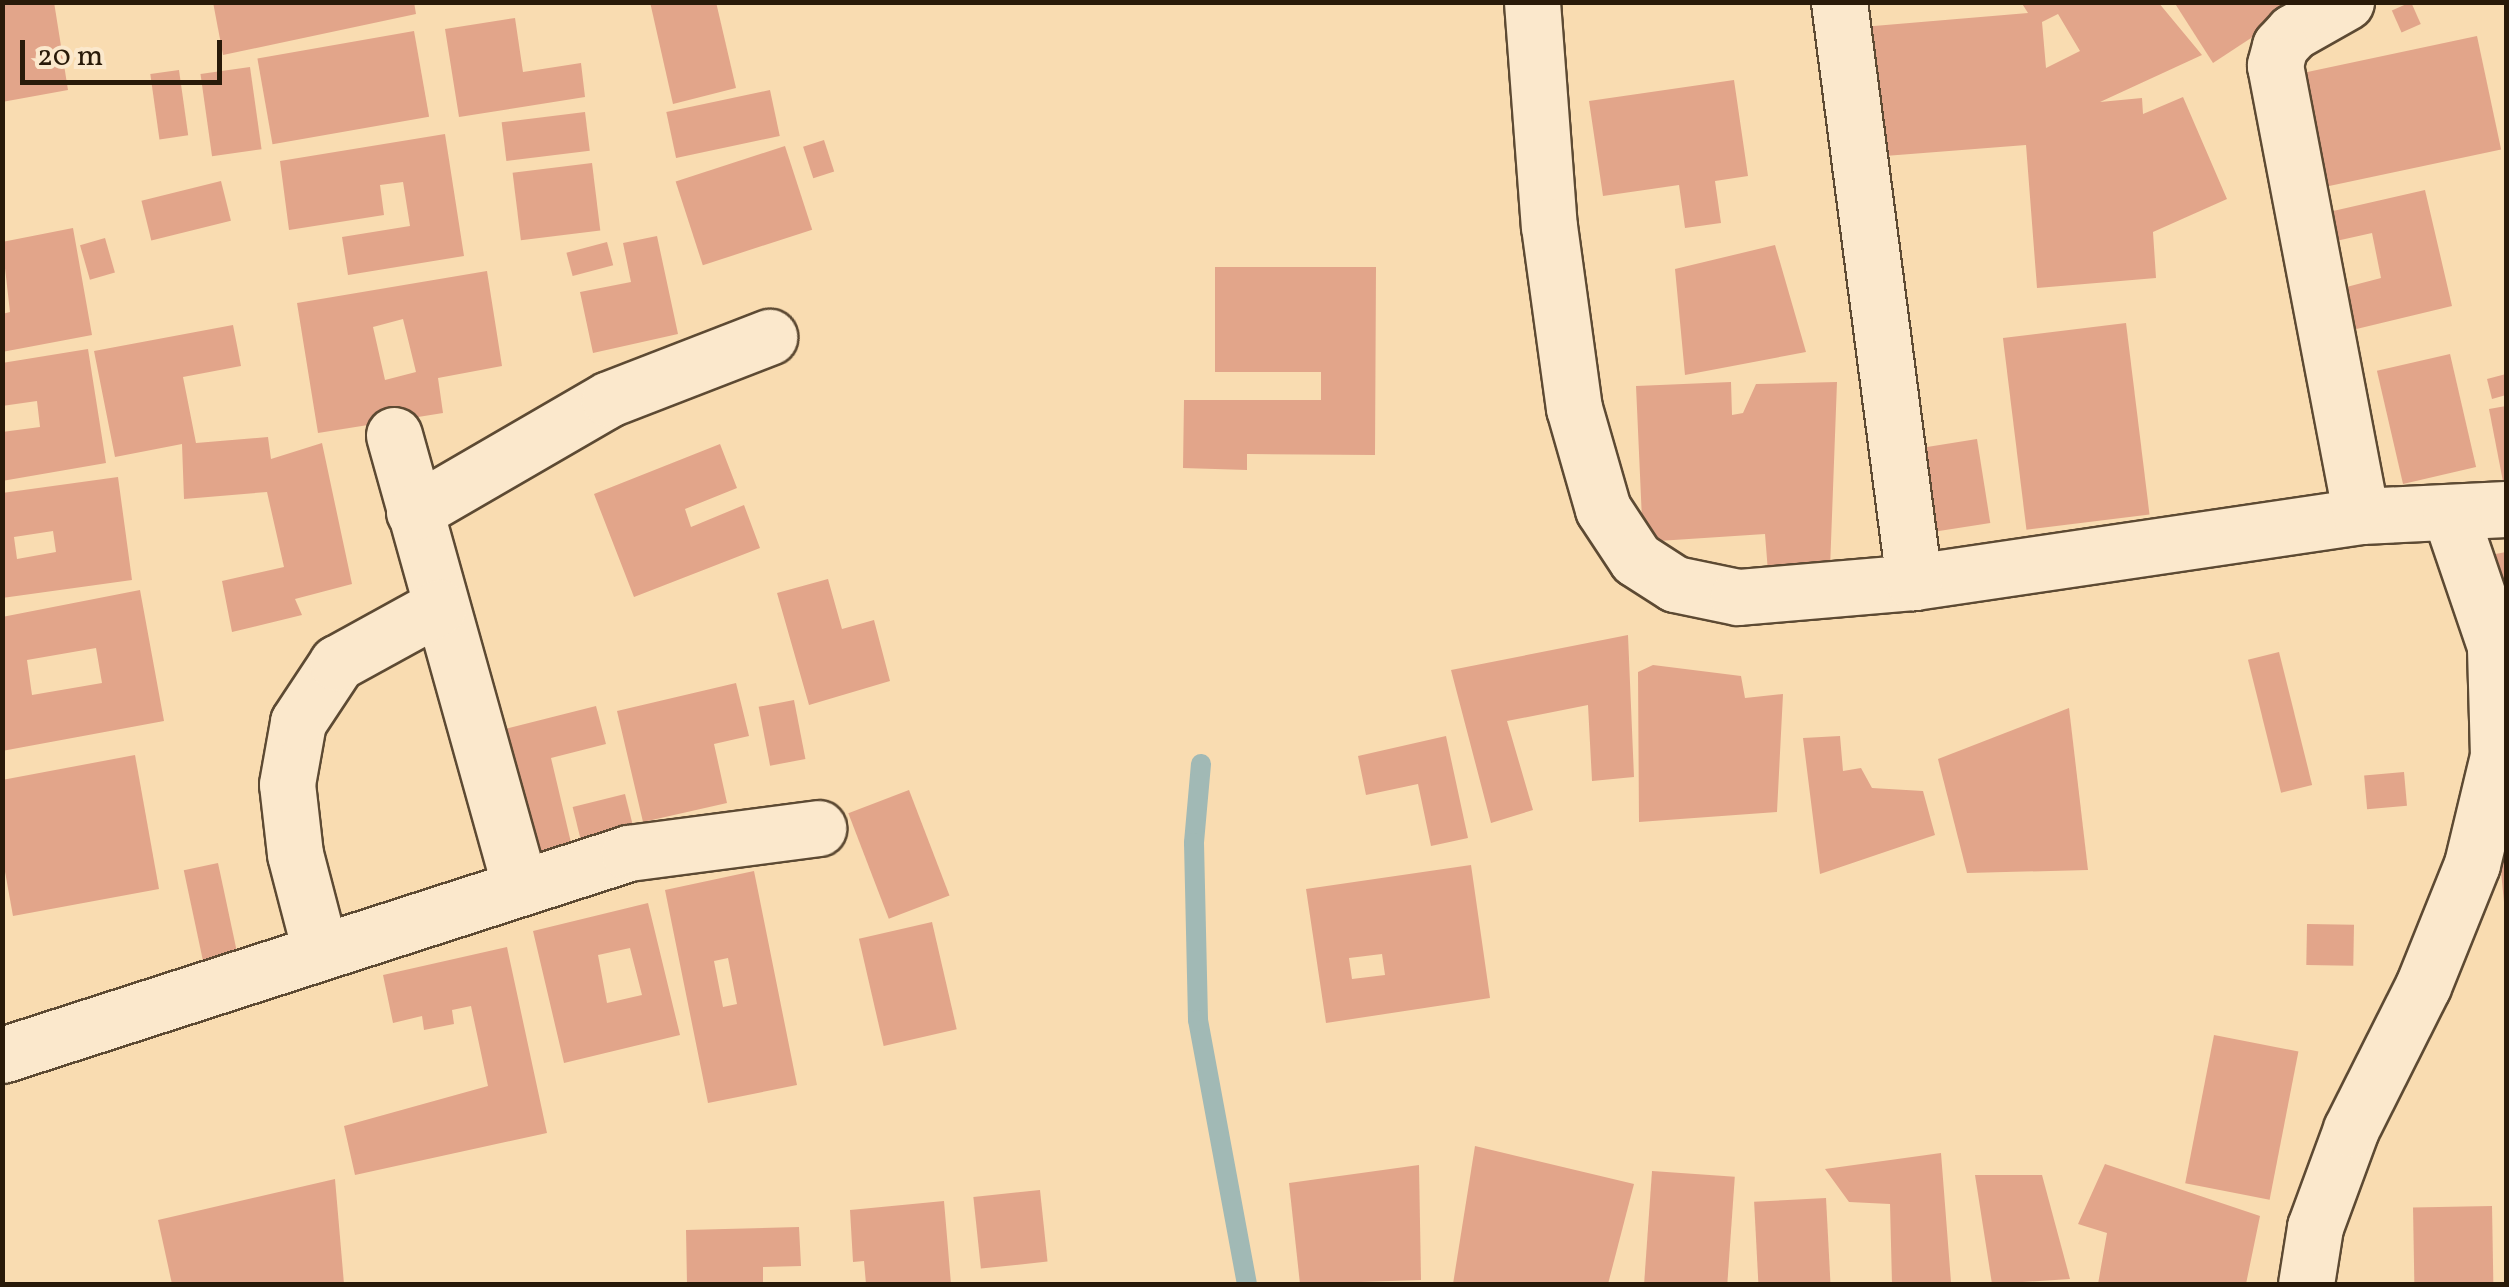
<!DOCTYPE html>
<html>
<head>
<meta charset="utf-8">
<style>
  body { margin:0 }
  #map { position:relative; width:2509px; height:1287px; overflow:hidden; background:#f9dcb1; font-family:Vollkorn,serif }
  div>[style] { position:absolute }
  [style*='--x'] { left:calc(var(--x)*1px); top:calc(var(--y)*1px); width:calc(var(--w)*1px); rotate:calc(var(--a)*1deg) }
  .stream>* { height:20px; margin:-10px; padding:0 10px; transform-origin:10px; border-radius:10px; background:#a1b9b5 }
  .building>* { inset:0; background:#e2a58a; transform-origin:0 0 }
  .roads { filter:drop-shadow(2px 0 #5d4a33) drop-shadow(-2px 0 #5d4a33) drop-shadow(0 2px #5d4a33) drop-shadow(0 -2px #5d4a33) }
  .minor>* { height:55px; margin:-27.5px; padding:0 27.5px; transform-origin:27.5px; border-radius:27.5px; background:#fbe8cc }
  span { translate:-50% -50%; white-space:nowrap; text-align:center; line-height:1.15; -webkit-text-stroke:9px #fbe8cc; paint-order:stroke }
  .frame { position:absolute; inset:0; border:5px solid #291a09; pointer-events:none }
  .scale { position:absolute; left:20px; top:40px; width:202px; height:45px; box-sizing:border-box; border:5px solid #291a09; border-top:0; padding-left:12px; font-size:30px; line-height:35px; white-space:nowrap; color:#291a09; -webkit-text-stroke:8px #fbe8cc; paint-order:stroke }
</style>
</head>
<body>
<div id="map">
  <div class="stream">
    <i style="--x:1201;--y:764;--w:79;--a:95.1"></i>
    <i style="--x:1194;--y:843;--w:177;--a:88.7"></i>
    <i style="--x:1198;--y:1020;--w:269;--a:79.5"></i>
  </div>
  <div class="building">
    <i style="clip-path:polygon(2px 2px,54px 2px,68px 90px,2px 102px)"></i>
    <i style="clip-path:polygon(213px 2px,414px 2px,416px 14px,223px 55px)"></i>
    <i style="clip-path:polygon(650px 2px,716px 2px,736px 88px,673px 104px)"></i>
    <i style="clip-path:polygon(evenodd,2021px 2px,2158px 2px,2202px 55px,2100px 102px,2142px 98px,2143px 114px,2183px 97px,2227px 199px,2153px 232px,2156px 278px,2037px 288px,2026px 145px,1872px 157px,1862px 27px,2028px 13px,2021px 2px,2058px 14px,2080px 51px,2046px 68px,2042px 22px,2058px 14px)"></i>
    <i style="clip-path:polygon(2174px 2px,2282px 2px,2289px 13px,2213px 63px)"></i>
    <i style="left:2411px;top:2px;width:24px;height:21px;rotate:66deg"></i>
    <i style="clip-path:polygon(515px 18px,523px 72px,581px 63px,585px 97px,459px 117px,445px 29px)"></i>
    <i style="left:414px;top:31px;width:87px;height:159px;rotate:80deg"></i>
    <i style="left:2477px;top:36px;width:116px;height:177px;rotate:78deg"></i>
    <i style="left:250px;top:67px;width:83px;height:50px;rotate:82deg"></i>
    <i style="left:179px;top:70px;width:66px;height:29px;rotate:82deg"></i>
    <i style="clip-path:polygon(1734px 80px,1748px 176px,1715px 181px,1721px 223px,1685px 228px,1679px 185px,1603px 196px,1589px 101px)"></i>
    <i style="left:770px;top:90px;width:47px;height:106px;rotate:78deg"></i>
    <i style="left:585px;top:112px;width:39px;height:84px;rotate:83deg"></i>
    <i style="clip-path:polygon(445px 134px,464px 256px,348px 275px,342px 237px,410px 226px,403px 182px,380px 185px,384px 215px,289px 230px,280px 161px)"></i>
    <i style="left:824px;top:140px;width:33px;height:22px;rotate:72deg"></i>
    <i style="left:785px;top:146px;width:88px;height:115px;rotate:72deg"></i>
    <i style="left:592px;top:163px;width:68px;height:80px;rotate:83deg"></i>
    <i style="left:221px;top:181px;width:41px;height:82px;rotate:76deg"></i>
    <i style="clip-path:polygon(2425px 190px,2452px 306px,2344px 332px,2335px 290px,2381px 278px,2372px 233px,2327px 243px,2320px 214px)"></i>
    <i style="clip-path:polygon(73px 228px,92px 335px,2px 352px,2px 314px,10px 312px,2px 242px)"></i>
    <i style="clip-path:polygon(657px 236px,678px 334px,593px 353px,580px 292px,631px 282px,623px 243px)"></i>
    <i style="left:105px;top:238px;width:36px;height:26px;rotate:74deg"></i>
    <i style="left:607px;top:242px;width:24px;height:42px;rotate:75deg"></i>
    <i style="clip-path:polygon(1775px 245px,1806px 352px,1685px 375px,1675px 269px)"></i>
    <i style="clip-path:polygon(1215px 267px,1376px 267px,1375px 455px,1247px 454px,1247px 470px,1183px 468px,1184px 400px,1321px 400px,1321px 372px,1215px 372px)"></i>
    <i style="clip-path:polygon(evenodd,487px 271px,502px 366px,438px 378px,443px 413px,318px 433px,297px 303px,487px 271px,403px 319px,416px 372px,385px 380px,373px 327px,403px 319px)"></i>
    <i style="left:2126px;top:323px;width:193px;height:124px;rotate:83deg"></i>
    <i style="clip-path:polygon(233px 325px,241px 366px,183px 377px,196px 443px,268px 437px,271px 459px,322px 443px,352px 584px,295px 599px,302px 615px,232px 632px,222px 581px,284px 567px,267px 492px,184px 499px,182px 444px,115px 457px,94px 351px)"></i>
    <i style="clip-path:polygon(88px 349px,106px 463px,2px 481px,2px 432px,40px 427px,37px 401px,2px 406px,2px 363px)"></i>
    <i style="left:2450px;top:354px;width:116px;height:75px;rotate:77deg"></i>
    <i style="clip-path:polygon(2506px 374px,2506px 395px,2492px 399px,2487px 379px)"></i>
    <i style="clip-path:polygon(1731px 382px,1732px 415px,1743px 413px,1756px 384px,1837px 382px,1830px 569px,1768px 572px,1765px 534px,1643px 542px,1636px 386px)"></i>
    <i style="clip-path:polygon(2506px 406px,2506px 492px,2505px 492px,2489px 409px)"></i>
    <i style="left:1977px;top:439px;width:85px;height:60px;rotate:81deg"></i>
    <i style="clip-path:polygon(720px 444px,737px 488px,685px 509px,691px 527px,744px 505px,760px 548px,634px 597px,594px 494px)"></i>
    <i style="clip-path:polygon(evenodd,118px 477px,132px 580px,2px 598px,2px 493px,118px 477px,53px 531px,56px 552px,17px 559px,14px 537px,53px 531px)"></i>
    <i style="clip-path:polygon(2506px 552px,2506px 595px,2485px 556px)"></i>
    <i style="clip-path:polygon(828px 579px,842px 629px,874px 620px,890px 681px,809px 705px,777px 593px)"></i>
    <i style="clip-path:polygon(evenodd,140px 590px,164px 721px,2px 751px,2px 617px,140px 590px,96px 648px,102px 683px,32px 695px,27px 660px,96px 648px)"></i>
    <i style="clip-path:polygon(1628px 635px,1634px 777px,1592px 781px,1588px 705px,1507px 721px,1533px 810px,1491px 823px,1451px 670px)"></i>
    <i style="left:2279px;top:652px;width:137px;height:32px;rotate:76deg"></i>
    <i style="clip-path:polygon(1653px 665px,1741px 676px,1745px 698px,1783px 694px,1777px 812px,1639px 822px,1638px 672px)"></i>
    <i style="clip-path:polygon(736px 683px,749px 736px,714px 744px,727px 803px,643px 822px,617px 711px)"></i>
    <i style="left:794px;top:700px;width:60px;height:36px;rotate:79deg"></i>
    <i style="clip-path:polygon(596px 706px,606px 744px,551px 758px,573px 851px,525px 863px,493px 732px)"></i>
    <i style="clip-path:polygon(2069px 708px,2088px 870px,1967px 873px,1938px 759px)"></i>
    <i style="clip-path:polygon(1446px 736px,1468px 838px,1431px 846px,1418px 784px,1366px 795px,1358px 756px)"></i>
    <i style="clip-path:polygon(1840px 736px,1843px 771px,1861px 768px,1872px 788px,1923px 791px,1935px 835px,1820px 874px,1803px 738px)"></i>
    <i style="clip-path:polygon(135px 755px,159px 889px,13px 916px,2px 855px,2px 780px)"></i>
    <i style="left:2404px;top:772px;width:34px;height:40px;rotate:85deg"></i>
    <i style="left:909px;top:790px;width:113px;height:65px;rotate:69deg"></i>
    <i style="left:625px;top:794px;width:33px;height:54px;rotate:76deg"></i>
    <i style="clip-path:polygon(2506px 819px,2506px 902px,2504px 902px,2496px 821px)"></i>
    <i style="left:218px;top:863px;width:98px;height:35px;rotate:78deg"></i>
    <i style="clip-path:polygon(evenodd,1471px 865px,1490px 998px,1326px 1023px,1306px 889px,1471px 865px,1382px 954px,1385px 975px,1352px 979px,1349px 958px,1382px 954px)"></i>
    <i style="clip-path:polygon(evenodd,754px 871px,797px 1085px,708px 1103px,665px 890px,754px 871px,728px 958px,737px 1004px,723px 1007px,714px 961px,728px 958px)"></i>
    <i style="clip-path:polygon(evenodd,648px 903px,680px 1035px,564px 1063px,533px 931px,648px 903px,630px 948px,642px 995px,607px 1003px,598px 955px,630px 948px)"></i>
    <i style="left:932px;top:922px;width:110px;height:75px;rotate:77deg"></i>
    <i style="left:2307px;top:924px;width:47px;height:41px;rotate:1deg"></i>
    <i style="clip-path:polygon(507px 947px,547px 1133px,355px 1175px,344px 1126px,488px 1086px,471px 1006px,452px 1010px,454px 1024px,424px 1030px,422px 1016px,393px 1023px,383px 975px)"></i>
    <i style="left:2214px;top:1035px;width:86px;height:151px;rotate:11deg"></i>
    <i style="clip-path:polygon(1475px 1146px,1634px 1184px,1608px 1284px,1453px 1284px)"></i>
    <i style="clip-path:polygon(1941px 1153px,1951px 1282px,1892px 1284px,1890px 1204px,1849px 1202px,1825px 1169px)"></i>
    <i style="clip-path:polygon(2105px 1164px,2260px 1216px,2246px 1284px,2098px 1284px,2107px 1233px,2078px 1224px)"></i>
    <i style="clip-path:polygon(1419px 1165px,1421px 1280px,1300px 1284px,1289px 1183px)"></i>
    <i style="left:1652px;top:1171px;width:83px;height:113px;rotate:4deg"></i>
    <i style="clip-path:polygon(1975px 1175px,2042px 1175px,2070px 1279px,1992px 1284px)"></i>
    <i style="clip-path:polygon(335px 1179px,344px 1284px,172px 1284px,158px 1220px)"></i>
    <i style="left:1040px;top:1190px;width:72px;height:67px;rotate:84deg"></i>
    <i style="left:1826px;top:1198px;width:86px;height:72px;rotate:87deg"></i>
    <i style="clip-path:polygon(944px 1201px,951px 1284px,866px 1284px,864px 1261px,853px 1262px,850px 1210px)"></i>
    <i style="left:2492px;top:1206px;width:78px;height:79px;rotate:89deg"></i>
    <i style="clip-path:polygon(799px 1227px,801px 1266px,763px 1267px,763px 1284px,687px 1284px,686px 1230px)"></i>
  </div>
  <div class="roads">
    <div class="minor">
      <i style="--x:1532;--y:2;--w:225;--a:85.7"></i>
      <i style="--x:1549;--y:226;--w:184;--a:82.2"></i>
      <i style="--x:1574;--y:408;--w:105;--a:74"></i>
      <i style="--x:1603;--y:509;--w:60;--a:56.6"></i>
      <i style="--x:1636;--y:559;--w:46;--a:32.7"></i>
      <i style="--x:1675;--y:584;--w:64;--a:11.7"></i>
      <i style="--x:1738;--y:597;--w:177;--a:-4.9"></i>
      <i style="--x:1914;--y:582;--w:452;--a:-8.4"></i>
      <i style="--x:2361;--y:516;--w:145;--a:-2.8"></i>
      <i style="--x:1839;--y:2;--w:585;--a:82.63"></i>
      <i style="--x:2346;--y:2;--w:61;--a:150.5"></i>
      <i style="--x:2293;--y:32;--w:19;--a:133"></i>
      <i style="--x:2280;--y:46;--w:20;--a:105"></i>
      <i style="--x:2275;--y:65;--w:459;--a:79.2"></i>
      <i style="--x:394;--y:435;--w:468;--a:74.4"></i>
      <i style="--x:414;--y:512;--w:225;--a:-30.1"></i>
      <i style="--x:609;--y:399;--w:172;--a:-21.2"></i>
      <i style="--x:320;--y:950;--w:99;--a:-104.6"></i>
      <i style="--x:295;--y:854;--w:70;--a:-96.5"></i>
      <i style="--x:287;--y:784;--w:63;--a:-79.9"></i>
      <i style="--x:298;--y:722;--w:71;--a:-56.5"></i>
      <i style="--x:337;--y:663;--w:116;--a:-28.8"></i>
      <i style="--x:2;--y:1055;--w:659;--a:-17.86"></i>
      <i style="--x:629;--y:853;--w:191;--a:-7.5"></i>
      <i style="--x:2306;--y:1284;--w:58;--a:-81"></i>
      <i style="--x:2315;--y:1227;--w:104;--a:-69.8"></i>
      <i style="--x:2351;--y:1129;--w:160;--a:-63.3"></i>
      <i style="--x:2423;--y:986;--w:131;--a:-68.1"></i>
      <i style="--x:2472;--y:864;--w:111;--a:-76.5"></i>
      <i style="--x:2498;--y:756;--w:110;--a:-91.6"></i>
      <i style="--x:2495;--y:646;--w:139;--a:-108.8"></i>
    </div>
  </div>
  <div class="frame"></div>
  <div class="scale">20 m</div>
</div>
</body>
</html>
